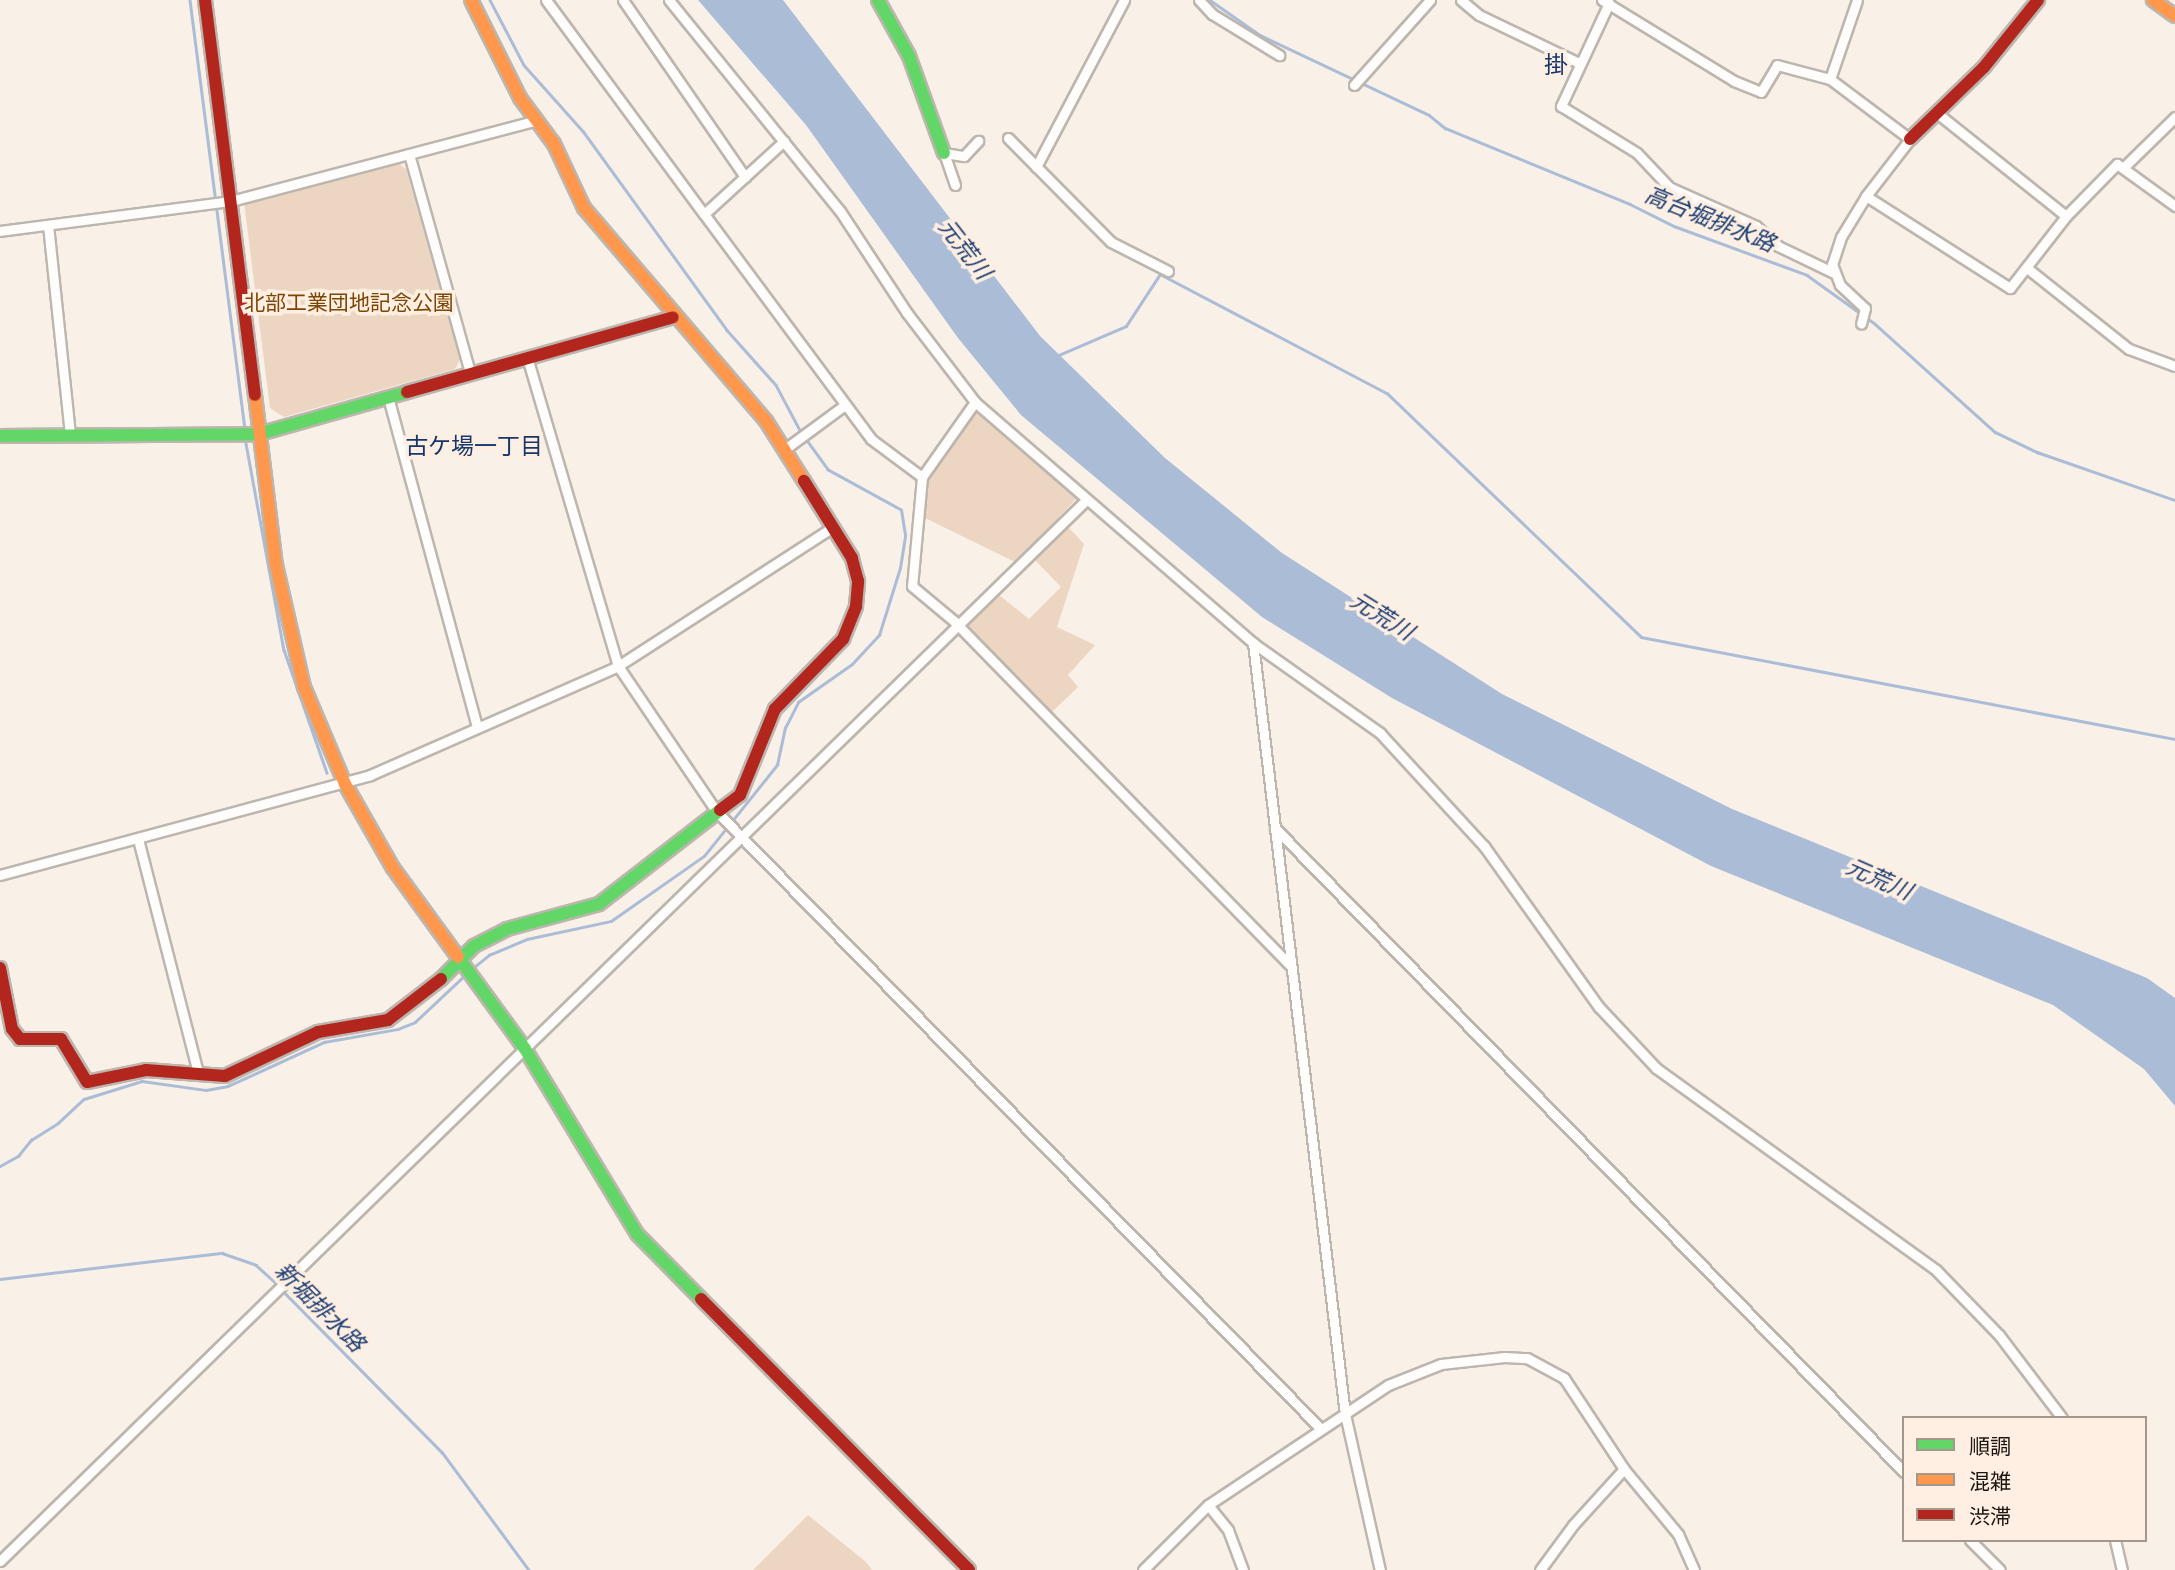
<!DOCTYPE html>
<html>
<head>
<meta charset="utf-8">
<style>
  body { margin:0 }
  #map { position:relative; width:2175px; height:1570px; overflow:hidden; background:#f9f0e8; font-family:Mulish,"Noto Sans JP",sans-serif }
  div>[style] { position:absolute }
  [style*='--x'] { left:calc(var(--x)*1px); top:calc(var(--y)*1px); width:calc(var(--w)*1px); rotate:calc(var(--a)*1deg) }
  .green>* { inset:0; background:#ecd6c2 }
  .water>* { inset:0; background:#abbcd7 }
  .stream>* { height:2.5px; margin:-1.25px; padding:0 1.25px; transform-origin:1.25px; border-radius:1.25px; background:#abbcd7 }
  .roads { filter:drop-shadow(2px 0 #bcb6af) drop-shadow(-2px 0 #bcb6af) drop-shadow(0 2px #bcb6af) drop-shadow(0 -2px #bcb6af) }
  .street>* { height:9px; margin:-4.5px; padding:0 4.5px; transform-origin:4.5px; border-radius:4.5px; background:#fefdfc }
  .fast>* { height:12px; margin:-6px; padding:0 6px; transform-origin:6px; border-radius:6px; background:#63d668 }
  .slow>* { height:12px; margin:-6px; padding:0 6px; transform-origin:6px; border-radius:6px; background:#ff974d }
  .jam>* { height:12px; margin:-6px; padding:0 6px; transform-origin:6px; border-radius:6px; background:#b3261e }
  span { translate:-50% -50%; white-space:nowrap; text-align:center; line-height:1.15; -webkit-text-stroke:7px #ffefe2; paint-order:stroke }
  .park-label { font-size:21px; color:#7c4705 }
  .water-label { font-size:23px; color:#1a3c72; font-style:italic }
  .neighbourhood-label { font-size:23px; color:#15376c }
  .quarter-label { font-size:24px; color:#15376c }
  .legend { position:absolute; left:1902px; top:1416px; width:245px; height:126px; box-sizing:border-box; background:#ffefe2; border:2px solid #a4988e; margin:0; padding:9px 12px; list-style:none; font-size:21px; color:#1b1611 }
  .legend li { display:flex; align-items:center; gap:14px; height:35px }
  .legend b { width:35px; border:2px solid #a4988e }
</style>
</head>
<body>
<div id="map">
  <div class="green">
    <i style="clip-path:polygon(397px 162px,406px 169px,460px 360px,455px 369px,284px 417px,270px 408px,244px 202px)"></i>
    <i style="clip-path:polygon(974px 407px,1076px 499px,1059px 517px,1084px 544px,1057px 627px,1095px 645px,1068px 675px,1078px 687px,1052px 712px,966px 626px,999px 595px,1029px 619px,1061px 587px,1035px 560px,1015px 562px,923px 517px,929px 474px)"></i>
    <i style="clip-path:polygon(808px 1515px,866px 1562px,872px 1570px,753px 1570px)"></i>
  </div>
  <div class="water">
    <i style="clip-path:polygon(698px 0,783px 0,1040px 336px,1165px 458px,1282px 553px,1502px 694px,1732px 809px,2147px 978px,2175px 998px,2175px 1106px,2144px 1069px,2053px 1005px,1711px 866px,1392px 698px,1262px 617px,1021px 415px,958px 338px,806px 125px)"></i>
  </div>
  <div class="stream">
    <i style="--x:190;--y:0;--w:434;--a:82.7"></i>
    <i style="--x:490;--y:0;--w:73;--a:62.4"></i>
    <i style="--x:524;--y:65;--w:89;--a:48.2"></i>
    <i style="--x:583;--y:131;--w:246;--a:54.1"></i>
    <i style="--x:727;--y:330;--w:74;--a:48.3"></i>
    <i style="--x:776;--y:385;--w:53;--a:62"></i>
    <i style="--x:1210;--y:0;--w:61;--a:35"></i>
    <i style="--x:1260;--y:35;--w:187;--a:25.3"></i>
    <i style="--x:1429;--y:115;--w:21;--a:39"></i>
    <i style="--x:1445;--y:128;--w:200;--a:22.3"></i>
    <i style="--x:1630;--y:204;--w:49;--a:26.6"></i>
    <i style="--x:1674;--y:226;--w:142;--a:20.2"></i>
    <i style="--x:1807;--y:275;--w:82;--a:35.6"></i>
    <i style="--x:1874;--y:323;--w:163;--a:42"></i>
    <i style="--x:1995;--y:432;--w:47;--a:25.5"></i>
    <i style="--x:2037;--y:452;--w:146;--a:19.2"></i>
    <i style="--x:1059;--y:355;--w:73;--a:-23.4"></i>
    <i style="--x:1126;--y:326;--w:62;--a:-56.8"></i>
    <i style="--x:1160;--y:274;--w:256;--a:27.7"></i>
    <i style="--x:1387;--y:393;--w:352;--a:43.8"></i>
    <i style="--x:1641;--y:637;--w:544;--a:10.81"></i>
    <i style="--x:245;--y:438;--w:216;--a:79.6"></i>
    <i style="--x:284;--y:650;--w:130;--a:70.7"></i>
    <i style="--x:473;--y:968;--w:21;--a:-39"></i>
    <i style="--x:489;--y:955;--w:41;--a:-22.8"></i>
    <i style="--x:527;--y:939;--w:86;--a:-12.1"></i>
    <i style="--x:611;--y:921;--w:113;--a:-35"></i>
    <i style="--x:704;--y:856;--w:117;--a:-51.3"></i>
    <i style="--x:777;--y:765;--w:38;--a:-78"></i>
    <i style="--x:785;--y:728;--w:29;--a:-63"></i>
    <i style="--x:798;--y:702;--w:66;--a:-35.1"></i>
    <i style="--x:852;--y:664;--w:40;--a:-47"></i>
    <i style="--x:879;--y:635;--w:70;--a:-72.6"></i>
    <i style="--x:900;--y:568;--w:33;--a:-81"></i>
    <i style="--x:905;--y:535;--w:25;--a:-99"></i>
    <i style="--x:901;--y:510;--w:83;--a:-151.3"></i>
    <i style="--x:828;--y:470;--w:39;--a:-126"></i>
    <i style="--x:0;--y:1166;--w:21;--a:-29"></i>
    <i style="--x:18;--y:1156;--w:21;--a:-51"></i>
    <i style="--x:31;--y:1140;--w:32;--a:-32"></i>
    <i style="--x:58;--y:1123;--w:35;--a:-43"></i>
    <i style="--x:84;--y:1099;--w:61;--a:-17.2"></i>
    <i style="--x:142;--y:1081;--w:65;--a:8"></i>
    <i style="--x:206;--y:1090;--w:22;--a:-10"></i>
    <i style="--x:228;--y:1086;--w:106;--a:-24.6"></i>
    <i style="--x:324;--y:1042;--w:75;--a:-10"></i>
    <i style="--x:398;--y:1029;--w:18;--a:-22"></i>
    <i style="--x:415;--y:1022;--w:69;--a:-43.2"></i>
    <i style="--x:0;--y:1279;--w:224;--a:-6.7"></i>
    <i style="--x:222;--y:1253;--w:36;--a:19"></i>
    <i style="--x:256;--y:1265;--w:30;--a:42"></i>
    <i style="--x:282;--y:1290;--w:228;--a:45.4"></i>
    <i style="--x:442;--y:1452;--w:147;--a:53.6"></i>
  </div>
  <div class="roads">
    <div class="street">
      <i style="--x:546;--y:0;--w:266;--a:53.6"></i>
      <i style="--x:623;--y:0;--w:215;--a:55.4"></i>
      <i style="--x:669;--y:0;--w:272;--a:51"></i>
      <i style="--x:840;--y:211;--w:122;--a:56.7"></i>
      <i style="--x:907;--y:313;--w:112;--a:52.6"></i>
      <i style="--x:975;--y:402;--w:368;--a:40.9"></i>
      <i style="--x:1253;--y:643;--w:156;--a:35.3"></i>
      <i style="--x:1380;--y:733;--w:154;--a:47.4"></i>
      <i style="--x:1484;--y:846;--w:198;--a:54.5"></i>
      <i style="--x:1599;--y:1007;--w:83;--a:46.9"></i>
      <i style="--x:1656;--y:1068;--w:345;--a:35.8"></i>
      <i style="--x:1936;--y:1270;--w:91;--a:45.9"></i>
      <i style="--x:1999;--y:1335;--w:104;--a:52.8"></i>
      <i style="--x:1199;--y:0;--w:19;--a:47"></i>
      <i style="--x:1212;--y:14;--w:79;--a:31.5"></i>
      <i style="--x:1461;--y:0;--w:23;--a:40"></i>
      <i style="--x:1479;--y:15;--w:111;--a:25.6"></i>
      <i style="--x:1602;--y:0;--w:155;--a:31.5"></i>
      <i style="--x:1734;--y:81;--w:29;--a:22"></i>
      <i style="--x:1761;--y:92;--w:31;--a:-59"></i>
      <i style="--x:1777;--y:65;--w:55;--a:14.8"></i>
      <i style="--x:1830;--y:79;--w:100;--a:36.9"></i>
      <i style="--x:1910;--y:139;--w:72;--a:127.7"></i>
      <i style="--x:1866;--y:196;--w:48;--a:121.4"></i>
      <i style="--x:1841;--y:237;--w:28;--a:108"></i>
      <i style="--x:1832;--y:264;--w:22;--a:69"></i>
      <i style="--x:1840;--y:285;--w:34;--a:43"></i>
      <i style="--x:1865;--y:308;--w:16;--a:104"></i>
      <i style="--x:1609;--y:3;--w:114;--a:115"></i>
      <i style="--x:1561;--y:106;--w:89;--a:31.7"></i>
      <i style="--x:1637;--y:153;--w:47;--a:46.7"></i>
      <i style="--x:1669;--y:187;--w:95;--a:24.1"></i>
      <i style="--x:1756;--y:226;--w:30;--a:42"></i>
      <i style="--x:1778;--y:246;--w:62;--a:25.7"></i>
      <i style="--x:1830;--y:79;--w:83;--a:-71.1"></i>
      <i style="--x:1354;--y:85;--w:114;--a:-48.2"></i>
      <i style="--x:1937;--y:113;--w:165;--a:38.6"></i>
      <i style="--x:1008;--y:138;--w:146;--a:45.3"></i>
      <i style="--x:1111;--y:242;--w:64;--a:27"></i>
      <i style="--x:784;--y:141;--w:108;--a:137.6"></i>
      <i style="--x:704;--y:214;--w:280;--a:53.4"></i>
      <i style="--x:871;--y:439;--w:64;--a:36.7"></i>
      <i style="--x:922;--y:477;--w:109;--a:95.2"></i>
      <i style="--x:912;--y:586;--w:55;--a:39.8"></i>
      <i style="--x:954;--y:621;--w:482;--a:45.7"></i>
      <i style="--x:409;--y:154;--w:227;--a:74.4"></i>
      <i style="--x:2125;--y:166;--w:70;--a:-44.4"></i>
      <i style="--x:1036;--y:167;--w:189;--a:-62.2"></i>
      <i style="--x:955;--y:185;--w:34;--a:-109"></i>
      <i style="--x:944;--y:153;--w:20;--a:9"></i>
      <i style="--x:964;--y:156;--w:21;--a:-47"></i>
      <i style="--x:1866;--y:196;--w:171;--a:32.6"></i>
      <i style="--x:2010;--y:288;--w:91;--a:-52.1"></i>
      <i style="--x:2066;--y:216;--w:73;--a:-45.6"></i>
      <i style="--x:2117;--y:164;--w:72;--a:35.9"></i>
      <i style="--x:48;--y:225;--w:211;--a:84"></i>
      <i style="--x:0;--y:231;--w:233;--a:-7.4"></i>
      <i style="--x:231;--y:201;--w:317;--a:-14.8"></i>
      <i style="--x:2027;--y:268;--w:130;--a:38.5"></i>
      <i style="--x:2129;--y:349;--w:49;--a:20.3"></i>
      <i style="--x:527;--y:357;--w:322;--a:73.6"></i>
      <i style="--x:618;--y:666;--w:176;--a:55.9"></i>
      <i style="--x:717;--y:812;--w:863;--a:45.61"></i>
      <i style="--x:388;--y:397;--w:341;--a:74.9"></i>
      <i style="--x:785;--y:449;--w:74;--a:-36.3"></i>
      <i style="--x:922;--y:477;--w:92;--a:-54.8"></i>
      <i style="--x:1253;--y:643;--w:776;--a:83.2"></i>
      <i style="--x:1345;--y:1414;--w:160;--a:77.4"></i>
      <i style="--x:1275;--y:828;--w:900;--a:45.68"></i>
      <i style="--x:138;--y:839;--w:241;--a:75.6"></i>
      <i style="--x:0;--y:875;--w:383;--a:-15.1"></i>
      <i style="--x:370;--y:775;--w:271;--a:-23.7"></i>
      <i style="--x:618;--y:666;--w:256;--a:-32.9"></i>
      <i style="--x:1208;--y:1505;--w:32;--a:51"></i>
      <i style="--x:1228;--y:1530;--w:43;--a:69.4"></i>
      <i style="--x:1970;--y:1540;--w:42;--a:45"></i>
      <i style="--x:2115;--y:1540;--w:31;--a:77"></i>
      <i style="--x:0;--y:1561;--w:1518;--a:-44.33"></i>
      <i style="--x:1143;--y:1570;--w:92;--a:-45"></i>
      <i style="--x:1208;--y:1505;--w:216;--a:-33.7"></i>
      <i style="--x:1388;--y:1385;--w:57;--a:-21.6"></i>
      <i style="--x:1441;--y:1364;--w:64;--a:-6.2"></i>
      <i style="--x:1505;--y:1357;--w:22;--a:3"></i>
      <i style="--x:1527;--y:1358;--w:42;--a:28.4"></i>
      <i style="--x:1564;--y:1378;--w:109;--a:56.6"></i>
      <i style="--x:1624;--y:1469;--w:85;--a:50.3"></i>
      <i style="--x:1678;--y:1534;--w:39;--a:66"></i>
      <i style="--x:1540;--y:1570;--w:56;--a:-53.7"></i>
      <i style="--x:1573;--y:1525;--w:76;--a:-47.7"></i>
    </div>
    <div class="fast">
      <i style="--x:878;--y:0;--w:64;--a:61"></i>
      <i style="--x:909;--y:56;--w:103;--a:70.2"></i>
      <i style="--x:0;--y:436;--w:259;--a:-0.4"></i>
      <i style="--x:259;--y:434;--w:154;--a:-15.8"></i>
      <i style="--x:458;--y:957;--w:114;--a:53.9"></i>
      <i style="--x:525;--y:1049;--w:216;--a:58.8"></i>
      <i style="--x:637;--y:1234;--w:91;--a:45.4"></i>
      <i style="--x:441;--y:979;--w:47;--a:-45"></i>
      <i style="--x:474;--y:946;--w:37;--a:-27"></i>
      <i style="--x:507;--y:929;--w:95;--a:-15.2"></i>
      <i style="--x:599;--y:904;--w:153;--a:-37.8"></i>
    </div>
    <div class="slow">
      <i style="--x:471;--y:0;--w:110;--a:63.4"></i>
      <i style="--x:520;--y:98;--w:57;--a:53.5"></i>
      <i style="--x:554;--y:144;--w:71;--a:64.9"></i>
      <i style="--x:584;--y:208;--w:280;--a:49.5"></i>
      <i style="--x:766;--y:421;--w:71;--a:57.7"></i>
      <i style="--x:2153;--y:0;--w:27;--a:36"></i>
      <i style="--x:255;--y:395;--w:171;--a:83"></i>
      <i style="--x:276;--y:565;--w:125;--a:77.1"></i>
      <i style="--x:304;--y:687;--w:105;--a:67.1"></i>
      <i style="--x:345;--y:784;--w:97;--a:60.3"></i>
      <i style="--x:393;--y:868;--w:110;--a:53.9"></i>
    </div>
    <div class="jam">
      <i style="--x:205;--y:0;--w:398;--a:82.8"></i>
      <i style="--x:1910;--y:139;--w:103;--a:-44.2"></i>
      <i style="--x:1984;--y:67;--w:86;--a:-51.1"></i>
      <i style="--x:407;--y:392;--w:276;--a:-15.7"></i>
      <i style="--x:720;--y:810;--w:25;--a:-37"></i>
      <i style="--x:740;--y:795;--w:93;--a:-67.9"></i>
      <i style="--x:775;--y:709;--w:98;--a:-45.8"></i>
      <i style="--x:843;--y:639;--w:35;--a:-68"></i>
      <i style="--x:856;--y:606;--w:25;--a:-85"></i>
      <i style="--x:858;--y:581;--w:24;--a:-105"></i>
      <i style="--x:852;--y:558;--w:91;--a:-121.9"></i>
      <i style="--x:0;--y:968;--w:62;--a:78.9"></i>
      <i style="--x:12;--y:1029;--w:13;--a:51"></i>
      <i style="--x:20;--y:1039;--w:41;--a:0"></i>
      <i style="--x:61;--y:1039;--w:50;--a:58.8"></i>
      <i style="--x:87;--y:1082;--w:60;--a:-11.5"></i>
      <i style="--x:146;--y:1070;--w:79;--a:4.3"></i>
      <i style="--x:225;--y:1076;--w:103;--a:-25.3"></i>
      <i style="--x:318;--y:1032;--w:71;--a:-9.7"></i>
      <i style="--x:388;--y:1020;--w:67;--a:-37.7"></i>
      <i style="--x:701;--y:1299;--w:381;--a:45.3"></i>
    </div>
  </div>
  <div class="park-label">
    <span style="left:349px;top:302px">北部工業団地記念公園</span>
  </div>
  <div class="water-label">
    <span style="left:1710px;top:219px;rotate:22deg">高台堀排水路</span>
    <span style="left:965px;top:249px;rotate:52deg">元荒川</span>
    <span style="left:1382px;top:616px;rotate:32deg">元荒川</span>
    <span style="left:1879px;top:879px;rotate:24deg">元荒川</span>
    <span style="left:320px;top:1307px;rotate:45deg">新堀排水路</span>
  </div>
  <div class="neighbourhood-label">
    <span style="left:474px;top:446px">古ケ場一丁目</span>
  </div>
  <div class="quarter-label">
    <span style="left:1556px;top:65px">掛</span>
  </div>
  <ul class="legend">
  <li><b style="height:9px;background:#63d668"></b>順調</li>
  <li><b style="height:9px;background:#ff974d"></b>混雑</li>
  <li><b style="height:9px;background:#b3261e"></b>渋滞</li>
  </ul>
</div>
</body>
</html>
